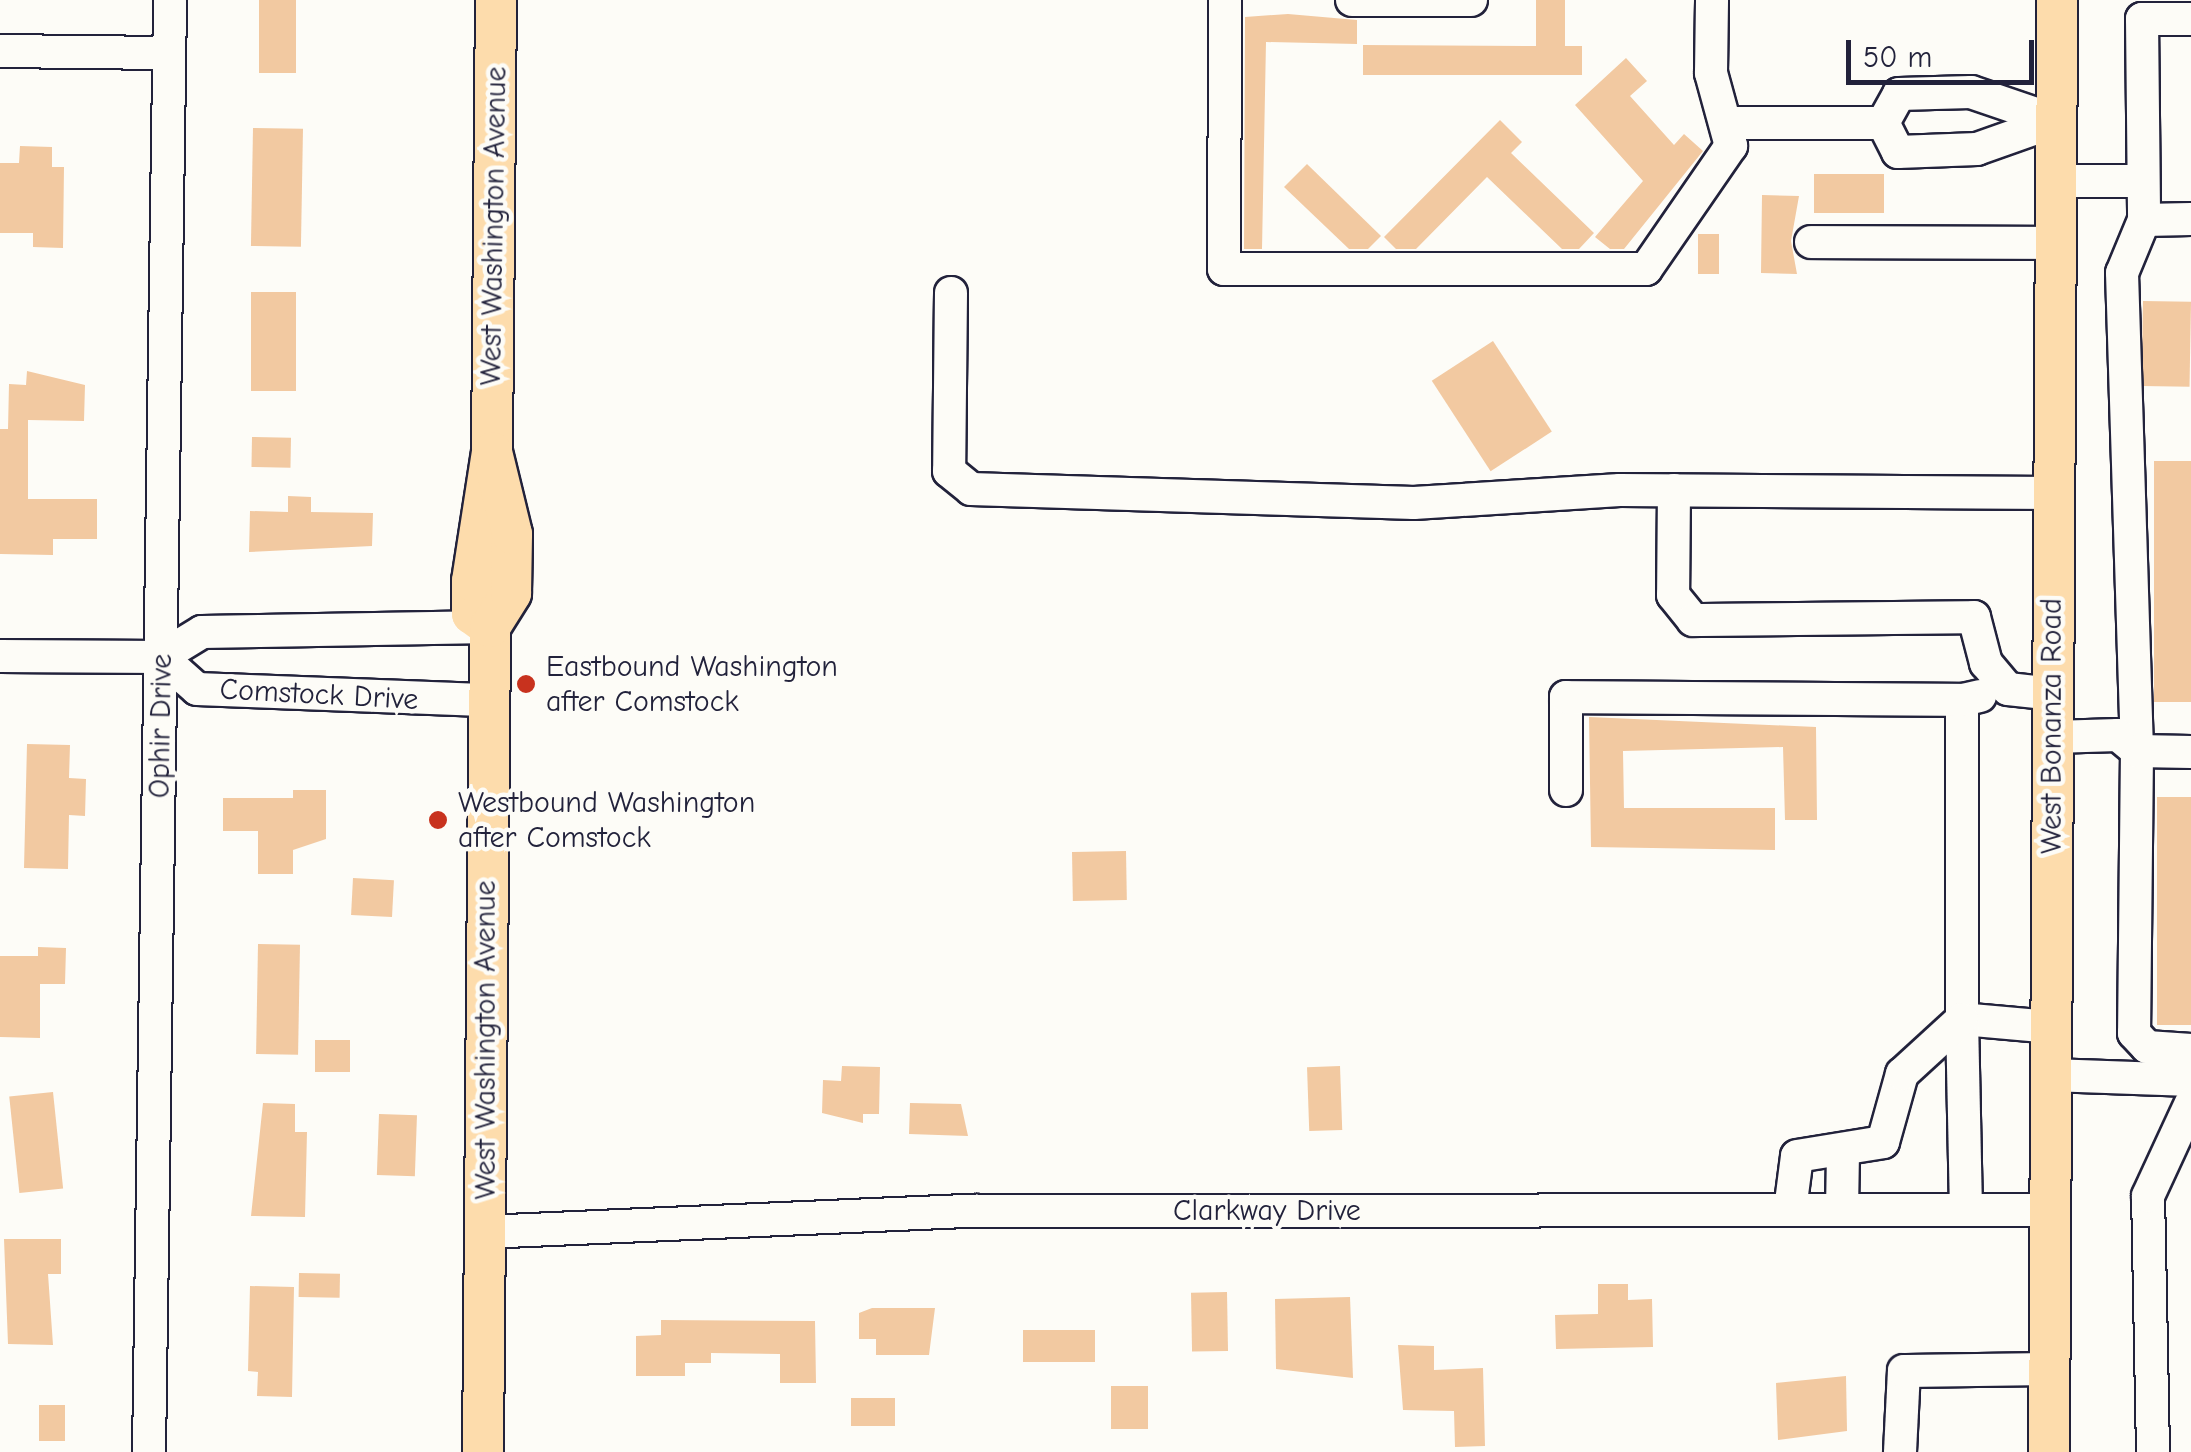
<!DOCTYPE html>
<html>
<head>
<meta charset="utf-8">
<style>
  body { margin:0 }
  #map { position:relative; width:2191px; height:1452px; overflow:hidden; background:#fdfcf7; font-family:"Comic Neue",sans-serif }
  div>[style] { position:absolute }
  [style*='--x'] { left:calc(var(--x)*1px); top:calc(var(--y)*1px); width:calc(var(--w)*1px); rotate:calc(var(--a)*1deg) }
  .building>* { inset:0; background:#f2c9a1; transform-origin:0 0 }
  .roads { filter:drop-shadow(2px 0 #22223b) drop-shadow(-2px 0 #22223b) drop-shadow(0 2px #22223b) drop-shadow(0 -2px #22223b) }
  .minor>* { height:32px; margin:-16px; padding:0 16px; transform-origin:16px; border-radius:16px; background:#fdfcf7 }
  .major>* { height:40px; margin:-20px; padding:0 20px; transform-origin:20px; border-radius:20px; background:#fddcac }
  .dots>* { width:28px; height:28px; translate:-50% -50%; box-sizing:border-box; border:5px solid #fdfcf7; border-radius:50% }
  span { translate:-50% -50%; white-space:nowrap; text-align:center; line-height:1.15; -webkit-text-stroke:9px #fdfcf7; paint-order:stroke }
  .street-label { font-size:30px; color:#22223b }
  .poi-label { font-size:30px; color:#22223b }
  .left { translate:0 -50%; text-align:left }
  .scale { position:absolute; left:1846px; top:40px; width:188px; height:45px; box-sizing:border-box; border:5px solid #22223b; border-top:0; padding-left:12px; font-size:30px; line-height:35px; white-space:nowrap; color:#22223b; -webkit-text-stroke:8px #fdfcf7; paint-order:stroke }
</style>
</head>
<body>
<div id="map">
  <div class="building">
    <i style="left:259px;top:0;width:37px;height:73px"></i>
    <i style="clip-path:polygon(1536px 0,1565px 0,1565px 46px,1582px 46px,1582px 75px,1363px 75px,1363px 45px,1536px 46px)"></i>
    <i style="clip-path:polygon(1288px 14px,1357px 20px,1357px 44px,1266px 42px,1262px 249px,1244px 249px,1245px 17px)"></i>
    <i style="clip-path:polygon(1626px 58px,1647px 81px,1630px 96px,1674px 145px,1684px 134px,1703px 151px,1624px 249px,1610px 249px,1595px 237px,1643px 181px,1575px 105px)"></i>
    <i style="clip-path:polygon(1500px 120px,1522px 142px,1511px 153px,1594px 233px,1579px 249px,1562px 249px,1487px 177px,1416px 249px,1396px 249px,1384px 237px)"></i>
    <i style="left:253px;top:128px;width:50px;height:118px;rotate:1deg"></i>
    <i style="clip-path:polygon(20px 146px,52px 147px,52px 167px,64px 167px,63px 248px,33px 247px,33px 233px,0 233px,0 163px,19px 163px)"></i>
    <i style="clip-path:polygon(1307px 164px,1381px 236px,1368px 249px,1349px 249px,1284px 187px)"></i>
    <i style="left:1814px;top:174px;width:70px;height:39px"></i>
    <i style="clip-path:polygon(1762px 195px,1799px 196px,1791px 241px,1797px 274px,1761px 273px)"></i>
    <i style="left:1719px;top:234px;width:40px;height:21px;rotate:90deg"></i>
    <i style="left:251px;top:292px;width:45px;height:99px"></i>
    <i style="left:2143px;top:301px;width:48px;height:85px;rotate:1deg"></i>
    <i style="left:1493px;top:341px;width:108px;height:73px;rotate:57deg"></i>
    <i style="clip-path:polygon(27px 371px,85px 385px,84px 421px,28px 420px,28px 499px,97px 499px,97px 539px,53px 539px,53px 555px,0 554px,0 429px,8px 429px,9px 384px,26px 385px)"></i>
    <i style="left:252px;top:437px;width:39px;height:30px;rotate:1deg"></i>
    <i style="left:2154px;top:461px;width:37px;height:241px"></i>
    <i style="clip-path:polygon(288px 496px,311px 497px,311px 512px,373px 513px,372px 546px,249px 552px,250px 511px,288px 512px)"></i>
    <i style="clip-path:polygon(1589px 717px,1816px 727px,1817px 820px,1785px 820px,1783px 747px,1623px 751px,1624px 808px,1775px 808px,1775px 850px,1591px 847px)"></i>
    <i style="clip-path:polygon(27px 744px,70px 745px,69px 778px,86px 779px,85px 816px,69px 815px,68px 869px,24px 868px)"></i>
    <i style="clip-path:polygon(293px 790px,326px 790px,326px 839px,293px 850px,293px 874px,258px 874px,258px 831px,223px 831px,223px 798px,293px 798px)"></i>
    <i style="left:2157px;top:797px;width:34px;height:228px"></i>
    <i style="left:1126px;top:851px;width:49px;height:54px;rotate:89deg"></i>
    <i style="left:353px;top:878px;width:41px;height:37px;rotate:3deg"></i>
    <i style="left:258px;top:944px;width:42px;height:110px;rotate:1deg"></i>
    <i style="clip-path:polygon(38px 947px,66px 948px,65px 984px,40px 984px,40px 1038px,0 1037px,0 956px,38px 956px)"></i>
    <i style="left:315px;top:1040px;width:35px;height:32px"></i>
    <i style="clip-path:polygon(842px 1066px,880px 1067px,879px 1114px,863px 1114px,863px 1123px,822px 1113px,823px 1080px,841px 1081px)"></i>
    <i style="left:1340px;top:1066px;width:64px;height:33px;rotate:88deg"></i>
    <i style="left:53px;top:1092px;width:97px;height:44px;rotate:84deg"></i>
    <i style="clip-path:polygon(263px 1103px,295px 1104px,295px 1132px,307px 1132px,305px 1217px,251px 1216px)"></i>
    <i style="clip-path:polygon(910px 1103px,961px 1104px,968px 1136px,909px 1134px)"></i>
    <i style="left:379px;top:1114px;width:38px;height:61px;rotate:2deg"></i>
    <i style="clip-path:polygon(4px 1239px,61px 1239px,61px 1274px,48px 1274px,53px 1345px,8px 1344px)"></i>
    <i style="left:299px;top:1273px;width:41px;height:24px;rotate:1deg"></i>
    <i style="clip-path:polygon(1598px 1284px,1628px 1284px,1628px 1300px,1652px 1299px,1653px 1347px,1556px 1349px,1555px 1315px,1598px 1314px)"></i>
    <i style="clip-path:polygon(250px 1286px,294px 1287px,292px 1397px,257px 1396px,258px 1372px,248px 1371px)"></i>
    <i style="left:1227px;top:1292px;width:59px;height:36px;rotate:89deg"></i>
    <i style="clip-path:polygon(1350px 1297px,1353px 1378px,1276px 1369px,1275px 1299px)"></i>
    <i style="clip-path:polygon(872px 1308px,935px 1308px,929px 1355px,876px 1355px,876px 1339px,859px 1339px,859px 1313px)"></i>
    <i style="clip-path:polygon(661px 1320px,815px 1321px,816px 1383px,780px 1383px,780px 1354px,711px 1353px,711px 1363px,685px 1363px,685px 1376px,636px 1376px,636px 1336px,661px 1335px)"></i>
    <i style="left:1095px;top:1330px;width:32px;height:72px;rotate:90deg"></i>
    <i style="clip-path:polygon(1398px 1345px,1434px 1346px,1434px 1370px,1483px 1368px,1485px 1446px,1455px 1447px,1454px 1411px,1403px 1410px)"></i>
    <i style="clip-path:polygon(1846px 1376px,1847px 1431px,1778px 1440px,1776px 1383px)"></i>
    <i style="left:1111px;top:1386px;width:37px;height:43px"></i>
    <i style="left:851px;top:1398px;width:44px;height:28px"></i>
    <i style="left:39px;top:1405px;width:26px;height:36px"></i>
  </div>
  <div class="roads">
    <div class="minor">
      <i style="--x:1225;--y:0;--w:269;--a:90.2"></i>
      <i style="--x:1224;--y:269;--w:422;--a:0"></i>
      <i style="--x:1646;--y:269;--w:150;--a:-55.4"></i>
      <i style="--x:1731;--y:146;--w:76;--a:-105.3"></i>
      <i style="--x:1711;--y:73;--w:73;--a:-89.2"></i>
      <i style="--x:1352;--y:0;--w:119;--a:0"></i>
      <i style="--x:2191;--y:19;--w:49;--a:180"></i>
      <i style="--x:2142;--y:19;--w:201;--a:89.4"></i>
      <i style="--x:2144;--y:220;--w:57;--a:112.5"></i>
      <i style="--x:2122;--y:273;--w:478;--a:88.2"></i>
      <i style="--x:2137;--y:751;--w:282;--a:90.6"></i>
      <i style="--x:2134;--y:1033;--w:19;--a:47"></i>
      <i style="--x:2147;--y:1047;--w:44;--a:3.9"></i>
      <i style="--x:0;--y:51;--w:169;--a:0.7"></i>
      <i style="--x:1971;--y:92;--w:90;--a:18.8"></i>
      <i style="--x:2056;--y:121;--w:84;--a:160.5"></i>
      <i style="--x:1977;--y:149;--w:79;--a:177.8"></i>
      <i style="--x:1898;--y:152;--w:33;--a:-117"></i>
      <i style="--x:1883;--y:123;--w:33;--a:-61"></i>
      <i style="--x:1899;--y:94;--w:72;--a:-1.6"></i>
      <i style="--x:1731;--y:123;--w:152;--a:0"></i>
      <i style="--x:2055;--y:181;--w:88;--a:0"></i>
      <i style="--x:2144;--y:220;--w:47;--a:-1.2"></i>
      <i style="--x:1811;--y:242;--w:244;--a:0.2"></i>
      <i style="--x:951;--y:293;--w:178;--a:90.6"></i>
      <i style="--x:949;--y:471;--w:28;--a:39"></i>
      <i style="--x:971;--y:489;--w:443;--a:1.8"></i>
      <i style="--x:1414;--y:503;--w:206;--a:-3.6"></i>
      <i style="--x:1620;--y:490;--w:434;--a:0.4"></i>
      <i style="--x:1674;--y:490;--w:105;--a:90.5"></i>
      <i style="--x:1673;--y:595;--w:32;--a:51"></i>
      <i style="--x:1693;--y:620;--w:281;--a:-0.6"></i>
      <i style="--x:1974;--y:617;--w:48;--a:75.4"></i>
      <i style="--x:1986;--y:663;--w:34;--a:50"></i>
      <i style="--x:2008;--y:689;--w:45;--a:6.3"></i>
      <i style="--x:0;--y:656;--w:161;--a:0.4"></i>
      <i style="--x:161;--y:657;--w:48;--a:-31.4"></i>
      <i style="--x:202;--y:632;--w:288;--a:-1"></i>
      <i style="--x:161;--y:657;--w:48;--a:41.6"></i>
      <i style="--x:197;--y:689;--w:292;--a:2.2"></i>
      <i style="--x:1980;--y:696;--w:18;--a:167"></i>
      <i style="--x:1962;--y:700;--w:319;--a:90"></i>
      <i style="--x:1962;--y:1019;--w:89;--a:5.1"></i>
      <i style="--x:2053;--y:737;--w:65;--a:-1.8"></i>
      <i style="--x:2118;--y:735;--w:25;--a:40"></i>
      <i style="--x:2137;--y:751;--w:54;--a:1.1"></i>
      <i style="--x:1566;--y:790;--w:93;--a:-90"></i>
      <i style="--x:1566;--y:697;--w:396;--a:0.4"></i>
      <i style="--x:1962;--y:1019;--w:191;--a:88.8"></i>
      <i style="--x:2050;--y:1075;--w:141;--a:2"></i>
      <i style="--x:1790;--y:1210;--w:54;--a:-82.6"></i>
      <i style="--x:1797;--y:1156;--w:87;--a:-9.2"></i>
      <i style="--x:1883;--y:1142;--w:71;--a:-74.4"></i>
      <i style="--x:1902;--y:1074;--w:81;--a:-42.5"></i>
      <i style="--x:1842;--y:1210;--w:59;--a:-89"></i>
      <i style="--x:484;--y:1232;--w:490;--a:-2.5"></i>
      <i style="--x:974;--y:1211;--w:1076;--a:-0.05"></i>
      <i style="--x:149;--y:1452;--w:1452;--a:-89.17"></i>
      <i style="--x:1900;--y:1452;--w:81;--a:-87.2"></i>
      <i style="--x:1904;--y:1371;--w:146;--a:-0.8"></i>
      <i style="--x:2153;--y:1452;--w:256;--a:-91.1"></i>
      <i style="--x:2148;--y:1196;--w:102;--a:-65.2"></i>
    </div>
    <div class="major">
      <i style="--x:490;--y:627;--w:22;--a:-144"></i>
      <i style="--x:472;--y:614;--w:33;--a:-90"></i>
      <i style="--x:472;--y:581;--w:131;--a:-81.2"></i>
      <i style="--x:492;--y:452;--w:452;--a:-89.5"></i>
      <i style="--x:483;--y:1452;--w:825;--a:-89.51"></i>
      <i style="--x:490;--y:627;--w:40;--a:-58"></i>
      <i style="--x:511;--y:593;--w:59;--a:-89"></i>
      <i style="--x:512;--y:534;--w:84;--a:-103.7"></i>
      <i style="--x:2049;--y:1452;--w:1452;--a:-89.68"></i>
    </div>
  </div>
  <div class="dots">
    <i style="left:526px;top:684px;background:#c8321e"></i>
    <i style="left:438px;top:820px;background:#c8321e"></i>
  </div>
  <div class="street-label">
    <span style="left:494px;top:226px;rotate:-89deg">West Washington Avenue</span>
    <span style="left:319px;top:695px;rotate:3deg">Comstock Drive</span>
    <span style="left:161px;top:726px;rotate:-89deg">Ophir Drive</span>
    <span style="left:2052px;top:726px;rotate:-90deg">West Bonanza Road</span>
    <span style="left:486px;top:1040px;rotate:-90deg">West Washington Avenue</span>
    <span style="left:1267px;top:1211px">Clarkway Drive</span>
  </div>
  <div class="poi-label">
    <span class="left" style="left:546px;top:684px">Eastbound Washington<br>after Comstock</span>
    <span class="left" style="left:458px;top:820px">Westbound Washington<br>after Comstock</span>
  </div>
  <div class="scale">50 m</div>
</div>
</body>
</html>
